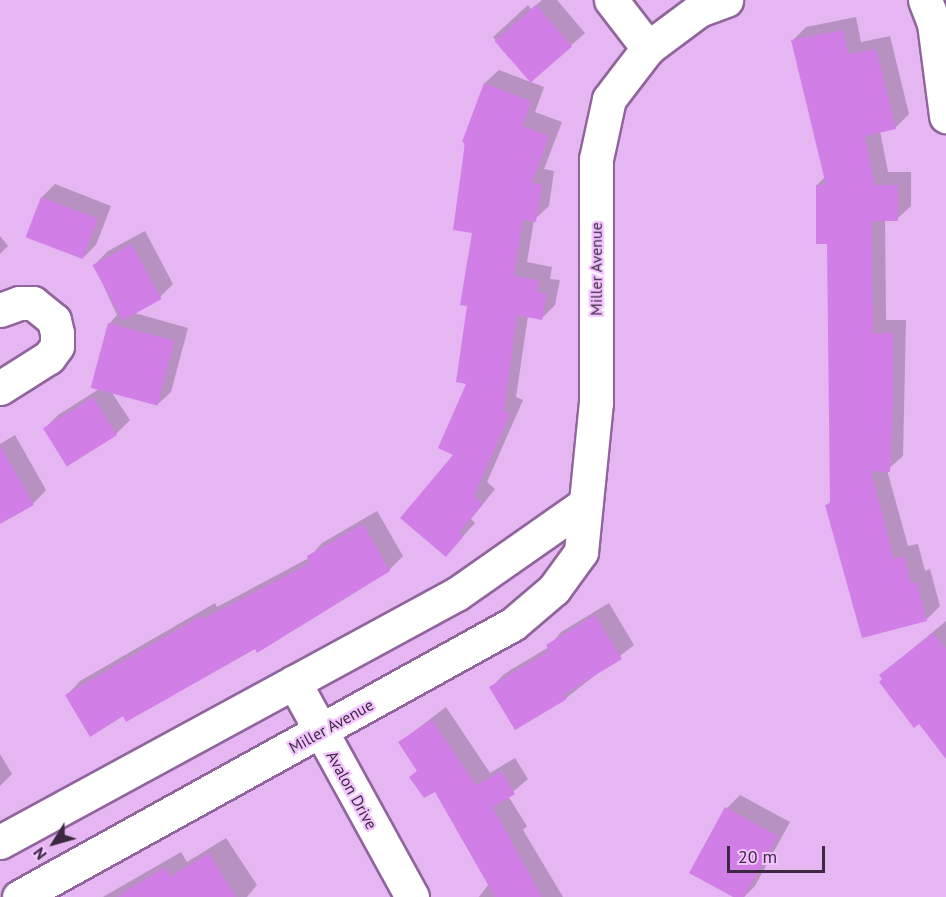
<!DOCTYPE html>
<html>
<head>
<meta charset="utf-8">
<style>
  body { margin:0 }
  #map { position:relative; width:946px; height:897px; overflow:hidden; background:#e5b6f1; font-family:"PT Sans",sans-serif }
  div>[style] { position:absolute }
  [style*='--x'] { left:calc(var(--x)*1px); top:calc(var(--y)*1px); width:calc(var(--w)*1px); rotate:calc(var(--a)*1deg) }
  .shadow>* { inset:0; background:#0003 }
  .building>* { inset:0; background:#d17ee6; transform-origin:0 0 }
  .roads { filter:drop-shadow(2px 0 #90659c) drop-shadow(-2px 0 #90659c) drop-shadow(0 2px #90659c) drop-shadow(0 -2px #90659c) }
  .minor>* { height:33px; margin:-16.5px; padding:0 16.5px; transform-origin:16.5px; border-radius:16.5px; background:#fff }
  span { translate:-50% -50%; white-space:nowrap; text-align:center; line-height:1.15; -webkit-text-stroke:4.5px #f2c3ff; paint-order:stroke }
  .street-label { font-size:16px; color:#3c2941 }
  .north { position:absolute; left:24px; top:813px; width:60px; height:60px; -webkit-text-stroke:4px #f2c3ff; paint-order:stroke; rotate:233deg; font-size:16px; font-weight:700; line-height:24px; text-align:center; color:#3c2941 }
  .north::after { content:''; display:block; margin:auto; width:21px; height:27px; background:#3c2941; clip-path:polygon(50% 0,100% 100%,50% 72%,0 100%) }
  .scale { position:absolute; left:727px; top:846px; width:98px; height:27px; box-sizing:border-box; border:3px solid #3c2941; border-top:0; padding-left:8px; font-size:18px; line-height:21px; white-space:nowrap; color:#3c2941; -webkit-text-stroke:4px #f2c3ff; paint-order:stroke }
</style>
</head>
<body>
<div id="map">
  <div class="shadow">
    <i style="clip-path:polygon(542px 0,557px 0,585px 33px,531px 81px,493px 37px,528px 5px,531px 9px)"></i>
    <i style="clip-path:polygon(856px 17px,861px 42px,890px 36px,909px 114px,895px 128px,880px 131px,888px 172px,911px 172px,911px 206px,897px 219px,885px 219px,886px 320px,906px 320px,903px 456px,887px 470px,908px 546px,918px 544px,925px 571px,930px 569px,940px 606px,927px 619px,863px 637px,827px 505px,831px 501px,829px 242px,817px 185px,825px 177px,793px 40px,806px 27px)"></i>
    <i style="clip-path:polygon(499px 70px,544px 87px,535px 112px,562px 122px,544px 169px,554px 171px,549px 206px,534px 220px,527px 262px,552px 267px,550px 279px,560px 280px,555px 305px,542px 318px,528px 316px,516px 397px,523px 400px,487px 482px,495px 489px,471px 519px,475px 523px,446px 555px,468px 383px,474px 231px,464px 141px,485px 83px)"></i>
    <i style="clip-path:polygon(55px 184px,111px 206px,96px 245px,83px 258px,42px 197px)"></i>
    <i style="clip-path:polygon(145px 231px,173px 284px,160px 297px,131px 312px,188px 328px,171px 392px,157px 405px,112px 393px,130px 420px,116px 434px,45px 428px,58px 415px,99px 389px,109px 324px,117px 315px,94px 265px,108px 251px)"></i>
    <i style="clip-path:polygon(0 236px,8px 246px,0 254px)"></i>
    <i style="clip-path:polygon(15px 435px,46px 490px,33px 504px,0 519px,0 444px)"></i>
    <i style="clip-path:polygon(377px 511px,403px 556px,389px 570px,258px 651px,255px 647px,123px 714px,67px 695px,80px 681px,215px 603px,217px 607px,309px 558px,322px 543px)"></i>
    <i style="clip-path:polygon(609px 603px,634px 645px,566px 698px,516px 728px,491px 688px,504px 674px,549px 647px,561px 632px)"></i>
    <i style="clip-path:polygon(946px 621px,946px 757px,881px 675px)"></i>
    <i style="clip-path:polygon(446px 707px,490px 773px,515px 758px,528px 779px,508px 796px,527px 826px,523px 830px,563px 897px,479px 897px,489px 884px,435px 789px,411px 777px,418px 770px,400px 742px)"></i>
    <i style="clip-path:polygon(0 754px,12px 774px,0 786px)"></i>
    <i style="clip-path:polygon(740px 795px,790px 822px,755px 886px,744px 897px,736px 897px,727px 808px)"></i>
    <i style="clip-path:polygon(226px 838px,257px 885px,247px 897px,103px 897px,181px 852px,187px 862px)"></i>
  </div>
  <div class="building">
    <i style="left:536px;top:5px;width:55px;height:55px;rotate:49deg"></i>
    <i style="clip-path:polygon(843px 30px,848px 54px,876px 49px,896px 129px,865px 136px,875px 185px,898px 185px,898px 221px,872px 221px,873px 333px,893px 333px,893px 400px,890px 472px,871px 471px,894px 559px,904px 556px,911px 583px,917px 582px,927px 621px,862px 638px,825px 505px,830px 504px,827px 244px,816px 244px,816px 185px,826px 185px,791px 40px)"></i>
    <i style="clip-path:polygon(484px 83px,531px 101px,523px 126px,549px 136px,532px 183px,542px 184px,536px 222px,523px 220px,514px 276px,539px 280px,537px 292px,547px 294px,542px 320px,517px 315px,504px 411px,510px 414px,474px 496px,483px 504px,459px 533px,463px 537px,446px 557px,400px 518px,453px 455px,438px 448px,466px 384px,456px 382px,467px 306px,460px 305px,472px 233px,453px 230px,465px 143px,462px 142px)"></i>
    <i style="left:41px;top:197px;width:61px;height:43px;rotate:21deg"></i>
    <i style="left:131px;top:244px;width:63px;height:44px;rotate:61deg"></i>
    <i style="left:108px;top:323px;width:69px;height:67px;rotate:15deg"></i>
    <i style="left:93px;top:397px;width:45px;height:59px;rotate:58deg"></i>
    <i style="clip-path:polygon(0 445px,34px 505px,0 524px)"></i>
    <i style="clip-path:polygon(363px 524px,390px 571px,257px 653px,255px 649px,126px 722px,123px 716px,90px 737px,65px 695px,201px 616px,203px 619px,310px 563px,307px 556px)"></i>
    <i style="clip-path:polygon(595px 615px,622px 659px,564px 694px,567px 699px,515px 730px,489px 687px,549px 651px,546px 645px)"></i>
    <i style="clip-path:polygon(933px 633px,946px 649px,946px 759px,919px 724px,914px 728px,879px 682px,882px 679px,879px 675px)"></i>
    <i style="clip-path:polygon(432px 720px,476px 785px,501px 771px,515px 794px,493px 807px,542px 897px,495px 897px,435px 792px,424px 798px,409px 777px,417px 771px,398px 742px)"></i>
    <i style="clip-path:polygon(725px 807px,778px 836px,744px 897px,733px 897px,689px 873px)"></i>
    <i style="clip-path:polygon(209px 853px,236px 897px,117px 897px,165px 867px,170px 877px)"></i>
  </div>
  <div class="roads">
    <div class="minor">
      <i style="--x:611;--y:0;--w:61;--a:52.4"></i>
      <i style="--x:925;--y:0;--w:25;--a:69"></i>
      <i style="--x:934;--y:23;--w:94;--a:82.6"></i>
      <i style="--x:0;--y:310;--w:20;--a:-20"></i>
      <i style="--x:19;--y:303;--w:14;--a:0"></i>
      <i style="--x:33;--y:303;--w:27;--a:39"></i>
      <i style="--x:54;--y:320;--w:13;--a:77"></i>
      <i style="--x:57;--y:333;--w:13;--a:90"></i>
      <i style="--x:57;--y:346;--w:14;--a:126"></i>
      <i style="--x:49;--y:357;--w:58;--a:147.7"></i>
      <i style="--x:294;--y:682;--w:245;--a:61.2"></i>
      <i style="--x:0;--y:842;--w:521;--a:-28.53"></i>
      <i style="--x:458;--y:593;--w:155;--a:-35"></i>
      <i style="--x:19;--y:897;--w:564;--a:-28.93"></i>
      <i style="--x:513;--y:624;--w:54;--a:-40.5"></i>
      <i style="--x:554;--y:589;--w:46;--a:-53.9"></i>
      <i style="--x:581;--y:552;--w:150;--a:-84.3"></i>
      <i style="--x:596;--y:403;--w:244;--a:-90"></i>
      <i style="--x:596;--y:159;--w:61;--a:-77.8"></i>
      <i style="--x:609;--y:99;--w:64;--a:-52.6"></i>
      <i style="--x:648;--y:48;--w:64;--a:-36.7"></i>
      <i style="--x:699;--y:10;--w:29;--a:-20"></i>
    </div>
  </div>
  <div class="street-label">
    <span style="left:596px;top:269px;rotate:-90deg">Miller Avenue</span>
    <span style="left:331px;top:726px;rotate:-29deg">Miller Avenue</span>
    <span style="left:352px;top:790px;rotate:61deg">Avalon Drive</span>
  </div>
  <div class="north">N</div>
  <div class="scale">20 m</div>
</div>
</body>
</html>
